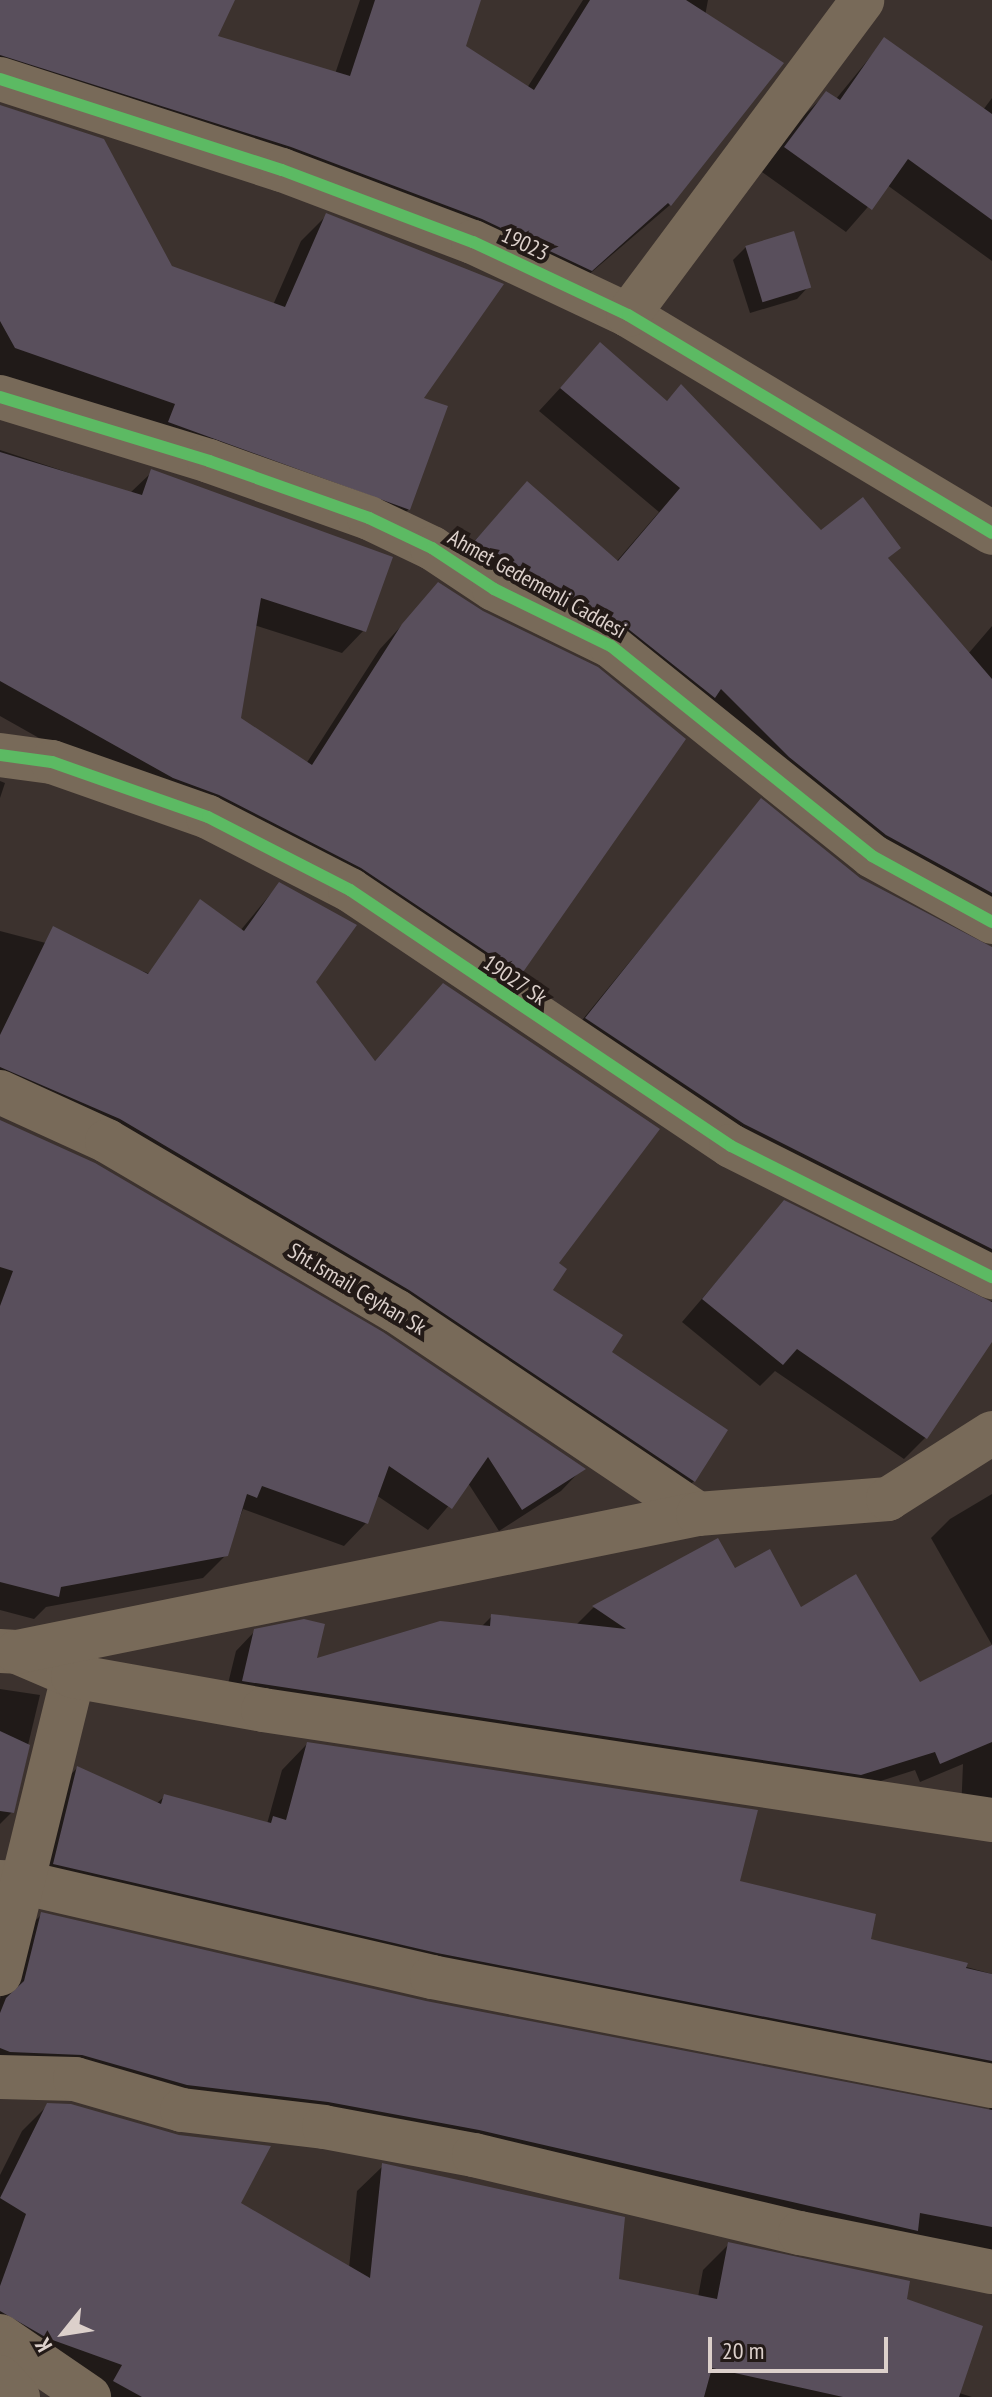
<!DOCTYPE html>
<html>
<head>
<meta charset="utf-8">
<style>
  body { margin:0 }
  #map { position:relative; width:992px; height:2397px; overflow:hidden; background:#3c322e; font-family:"PT Sans Narrow",sans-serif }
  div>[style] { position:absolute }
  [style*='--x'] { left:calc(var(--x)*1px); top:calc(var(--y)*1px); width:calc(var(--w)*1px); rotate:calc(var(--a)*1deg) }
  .shadow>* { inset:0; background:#0007 }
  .building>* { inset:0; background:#594f5c; transform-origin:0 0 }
  .minor>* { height:44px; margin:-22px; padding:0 22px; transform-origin:22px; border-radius:22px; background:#786a59 }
  .tertiary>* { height:44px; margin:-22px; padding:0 22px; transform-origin:22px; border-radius:22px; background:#786a59 }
  .cycleway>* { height:12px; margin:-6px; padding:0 6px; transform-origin:6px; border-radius:6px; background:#5cba63 }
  span { translate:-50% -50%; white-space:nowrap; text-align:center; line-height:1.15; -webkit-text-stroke:8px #231a17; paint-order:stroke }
  .street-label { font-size:22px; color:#dcd0cb }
  .north { position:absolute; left:24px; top:2293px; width:80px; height:80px; -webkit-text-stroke:6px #231a17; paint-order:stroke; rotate:240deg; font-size:22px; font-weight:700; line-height:32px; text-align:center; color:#dcd0cb }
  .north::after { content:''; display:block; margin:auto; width:28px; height:36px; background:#dcd0cb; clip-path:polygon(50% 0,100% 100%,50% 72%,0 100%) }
  .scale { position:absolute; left:708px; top:2337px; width:180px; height:36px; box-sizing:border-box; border:4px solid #dcd0cb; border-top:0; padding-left:10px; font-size:24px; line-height:28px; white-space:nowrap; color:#dcd0cb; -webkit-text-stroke:6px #231a17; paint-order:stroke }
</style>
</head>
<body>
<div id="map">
  <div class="shadow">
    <i style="clip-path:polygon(0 0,233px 0,216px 37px,335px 74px,360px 0,479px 0,464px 47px,527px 88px,583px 0,708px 0,670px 205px,565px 295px,0 86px)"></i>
    <i style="clip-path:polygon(885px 39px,983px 110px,992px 98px,992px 261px,887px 185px,846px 232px,762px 172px,802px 117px,827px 93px,836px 99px)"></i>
    <i style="clip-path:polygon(0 107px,171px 267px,273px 305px,301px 241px,326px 216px,421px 399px,409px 509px,383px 534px,0 377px)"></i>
    <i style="clip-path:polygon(746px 247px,809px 286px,797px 299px,750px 313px,733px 260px)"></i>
    <i style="clip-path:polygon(600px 345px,666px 402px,681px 387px,821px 532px,898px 548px,887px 559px,968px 654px,992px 626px,992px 927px,599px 646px,450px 568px,527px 483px,616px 562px,659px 512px,539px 411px)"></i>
    <i style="clip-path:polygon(0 450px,130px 493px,152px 472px,364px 630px,342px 653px,254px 625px,238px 719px,306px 764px,380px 649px,439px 585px,519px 973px,497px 996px,0 716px)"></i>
    <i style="clip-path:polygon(0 781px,5px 783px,0 798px)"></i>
    <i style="clip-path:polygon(761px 801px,835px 864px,992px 978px,992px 1293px,565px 1041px)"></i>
    <i style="clip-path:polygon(279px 884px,354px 926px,230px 943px)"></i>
    <i style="clip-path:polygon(0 931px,122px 963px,374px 1062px,443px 985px,556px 1264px,550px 1291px,609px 1353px,694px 1481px,671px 1503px,0 1097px)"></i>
    <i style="clip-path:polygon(0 1122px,582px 1469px,561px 1491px,499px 1531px,468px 1483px,428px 1530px,376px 1495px,366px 1523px,344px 1546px,243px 1509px,226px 1555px,203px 1578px,46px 1607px,34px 1619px,0 1610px)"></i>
    <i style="clip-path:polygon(784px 1203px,981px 1302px,992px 1301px,992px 1338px,926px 1437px,904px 1459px,775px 1371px,760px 1386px,682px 1322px)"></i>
    <i style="clip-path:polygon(992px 1494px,992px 1645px,931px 1538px,950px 1519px)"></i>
    <i style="clip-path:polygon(717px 1540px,734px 1571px,919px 1684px,992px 1647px,992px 1814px,961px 1812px,963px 1764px,920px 1782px,915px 1770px,840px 1794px,224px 1700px,236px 1651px,255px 1631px,315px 1661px,481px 1627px,492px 1616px,575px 1626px,593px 1608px)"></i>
    <i style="clip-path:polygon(0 1689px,40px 1695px,12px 1812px,0 1824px)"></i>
    <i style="clip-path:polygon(307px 1744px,738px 1883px,868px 1940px,992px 1974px,992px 2281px,0 2078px,0 1999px,16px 1940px,41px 1915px,427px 2004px,989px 2112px,990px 2103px,28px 1889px,52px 1794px,77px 1768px,156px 1804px,165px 1796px,267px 1824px,282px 1770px)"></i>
    <i style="clip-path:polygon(48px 2105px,349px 2268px,357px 2191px,383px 2166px,616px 2281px,698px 2297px,703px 2270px,729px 2244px,905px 2301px,959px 2393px,972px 2397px,95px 2397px,0 2349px,0 2175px,22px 2131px)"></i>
  </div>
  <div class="building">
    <i style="clip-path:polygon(0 0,235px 0,218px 36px,350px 76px,375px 0,481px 0,466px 46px,534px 90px,590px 0,686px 0,784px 63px,671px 206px,668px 203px,592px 271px,482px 219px,291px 147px,0 55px)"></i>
    <i style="clip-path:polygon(884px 37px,992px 114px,992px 220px,908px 159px,872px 210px,784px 147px,826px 91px,840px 100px)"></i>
    <i style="clip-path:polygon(0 105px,104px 139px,172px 266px,285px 307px,326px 213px,504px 284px,424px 398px,448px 406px,410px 510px,168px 422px,175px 404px,15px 348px,0 321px)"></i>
    <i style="left:794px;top:231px;width:59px;height:51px;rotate:73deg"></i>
    <i style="clip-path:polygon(600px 342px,667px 401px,681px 384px,821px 530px,863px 497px,901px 548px,888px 558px,992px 679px,992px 893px,886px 835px,789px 757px,721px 689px,715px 698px,622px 624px,506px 567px,472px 544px,527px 481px,618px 561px,680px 488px,560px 388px)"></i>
    <i style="clip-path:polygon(0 452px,142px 495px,151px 469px,393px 557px,366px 632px,261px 598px,241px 718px,312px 765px,402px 624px,438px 582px,483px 611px,598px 667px,686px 739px,521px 975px,361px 868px,219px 795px,173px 778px,0 681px)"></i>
    <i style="clip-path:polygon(761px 798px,860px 878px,992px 947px,992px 1249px,744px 1124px,585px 1018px)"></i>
    <i style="clip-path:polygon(279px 882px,357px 925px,316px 982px,375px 1061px,443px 983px,660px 1129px,559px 1263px,567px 1269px,553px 1290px,623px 1335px,612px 1352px,728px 1430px,695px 1482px,409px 1290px,120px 1119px,0 1067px,0 1035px,53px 926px,148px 974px,200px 899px,244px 931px)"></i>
    <i style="clip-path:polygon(0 1120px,95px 1163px,383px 1332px,586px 1469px,522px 1510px,488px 1457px,452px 1509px,389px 1466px,368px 1524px,262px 1486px,257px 1498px,247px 1494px,228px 1556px,61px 1587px,59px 1597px,0 1582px,0 1306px,13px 1271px,0 1267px)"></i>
    <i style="clip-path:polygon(784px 1200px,992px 1302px,992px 1342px,927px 1439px,797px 1349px,783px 1365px,702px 1299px)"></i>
    <i style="clip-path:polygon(718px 1538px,735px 1568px,770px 1549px,801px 1607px,856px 1574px,920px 1682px,992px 1645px,992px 1742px,940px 1764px,935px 1752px,861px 1775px,242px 1681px,254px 1629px,304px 1619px,325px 1624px,317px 1658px,440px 1621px,490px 1626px,491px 1614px,626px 1629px,592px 1606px)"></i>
    <i style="clip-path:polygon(0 1731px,30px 1745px,14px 1813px,0 1811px)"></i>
    <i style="clip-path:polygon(307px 1742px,758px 1810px,740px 1881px,876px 1914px,871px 1939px,968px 1963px,966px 1968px,992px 1974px,992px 2061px,437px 1953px,53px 1864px,77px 1766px,161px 1804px,164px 1794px,271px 1823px,273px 1816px,286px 1820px)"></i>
    <i style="clip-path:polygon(41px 1912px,426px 2001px,992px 2110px,992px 2227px,920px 2213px,918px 2231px,479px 2130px,328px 2102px,187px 2085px,82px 2055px,10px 2052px,0 2048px,0 2013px,6px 1998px,24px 1981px)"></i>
    <i style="clip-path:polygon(47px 2103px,71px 2104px,179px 2135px,271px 2146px,241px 2203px,370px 2278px,382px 2163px,625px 2217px,619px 2279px,717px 2299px,728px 2242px,910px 2281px,907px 2299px,983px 2326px,959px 2397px,843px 2397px,712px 2368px,704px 2397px,142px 2397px,113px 2381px,122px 2365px,47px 2338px,0 2311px,0 2286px,26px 2214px,0 2198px)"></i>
  </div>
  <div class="minor">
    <i style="--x:0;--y:79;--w:296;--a:17.9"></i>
    <i style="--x:282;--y:170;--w:204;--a:20.7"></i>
    <i style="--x:473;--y:242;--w:171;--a:25.2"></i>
    <i style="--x:628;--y:315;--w:424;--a:30.9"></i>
    <i style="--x:628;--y:315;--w:392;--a:-53.3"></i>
    <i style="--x:0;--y:755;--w:52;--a:7.7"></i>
    <i style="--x:52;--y:762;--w:165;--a:19.4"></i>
    <i style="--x:208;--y:817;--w:160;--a:27.2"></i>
    <i style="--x:350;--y:890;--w:459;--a:33.9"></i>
    <i style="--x:731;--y:1146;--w:292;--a:26.7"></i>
    <i style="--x:0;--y:1092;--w:118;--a:24.6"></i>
    <i style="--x:107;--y:1141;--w:335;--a:30.5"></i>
    <i style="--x:396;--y:1311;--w:364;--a:33.9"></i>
    <i style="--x:0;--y:1882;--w:25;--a:2"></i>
    <i style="--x:25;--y:1883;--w:418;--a:13"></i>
    <i style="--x:432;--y:1977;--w:571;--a:11.01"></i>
    <i style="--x:0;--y:1974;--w:307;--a:-76.2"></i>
    <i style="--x:0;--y:2077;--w:75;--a:1.5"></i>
    <i style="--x:75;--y:2079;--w:111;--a:16.2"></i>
    <i style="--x:182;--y:2110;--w:143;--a:6.8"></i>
    <i style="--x:324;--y:2127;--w:153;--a:10.6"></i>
    <i style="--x:474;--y:2155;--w:335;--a:13.5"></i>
    <i style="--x:800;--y:2233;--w:196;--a:11.5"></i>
    <i style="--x:0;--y:2336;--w:108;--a:34.4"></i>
    <i style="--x:0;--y:2377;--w:27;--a:48"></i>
  </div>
  <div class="tertiary">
    <i style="--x:0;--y:397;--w:219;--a:17"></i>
    <i style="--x:209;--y:461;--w:170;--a:19.6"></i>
    <i style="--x:369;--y:518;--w:70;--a:25.5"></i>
    <i style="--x:432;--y:548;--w:74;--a:33.5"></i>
    <i style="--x:494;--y:589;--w:130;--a:26"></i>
    <i style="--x:611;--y:646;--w:335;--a:38.8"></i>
    <i style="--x:872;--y:856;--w:137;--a:28.8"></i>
    <i style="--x:0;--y:1651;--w:17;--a:3"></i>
    <i style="--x:17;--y:1652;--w:61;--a:23.2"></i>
    <i style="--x:73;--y:1676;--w:193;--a:10.1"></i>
    <i style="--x:263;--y:1710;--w:737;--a:8.58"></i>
    <i style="--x:17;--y:1652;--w:695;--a:-11.46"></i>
    <i style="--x:698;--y:1514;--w:191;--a:-4.5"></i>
    <i style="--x:888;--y:1499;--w:123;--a:-32.4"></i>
  </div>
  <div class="cycleway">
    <i style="--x:0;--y:79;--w:296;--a:17.9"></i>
    <i style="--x:282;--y:170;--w:204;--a:20.7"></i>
    <i style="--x:473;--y:242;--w:171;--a:25.2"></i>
    <i style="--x:628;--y:315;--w:424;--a:30.9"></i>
    <i style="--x:0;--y:397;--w:219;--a:17"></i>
    <i style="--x:209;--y:461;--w:170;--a:19.6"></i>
    <i style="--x:369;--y:518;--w:70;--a:25.5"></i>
    <i style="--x:432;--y:548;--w:74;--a:33.5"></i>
    <i style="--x:494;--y:589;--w:130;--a:26"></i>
    <i style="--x:611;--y:646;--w:335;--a:38.8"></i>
    <i style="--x:872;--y:856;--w:137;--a:28.8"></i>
    <i style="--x:0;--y:755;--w:52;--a:7.7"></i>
    <i style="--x:52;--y:762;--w:165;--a:19.4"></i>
    <i style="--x:208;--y:817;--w:160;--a:27.2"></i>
    <i style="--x:350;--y:890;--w:459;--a:33.9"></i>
    <i style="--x:731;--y:1146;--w:292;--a:26.7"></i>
  </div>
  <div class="street-label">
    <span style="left:525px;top:244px;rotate:25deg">19023</span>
    <span style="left:537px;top:584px;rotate:29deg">Ahmet Gedemenli Caddesi</span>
    <span style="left:515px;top:980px;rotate:34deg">19027 Sk</span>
    <span style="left:357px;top:1289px;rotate:31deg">Sht.Ismail Ceyhan Sk</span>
  </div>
  <div class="north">K</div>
  <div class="scale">20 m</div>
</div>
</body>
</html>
